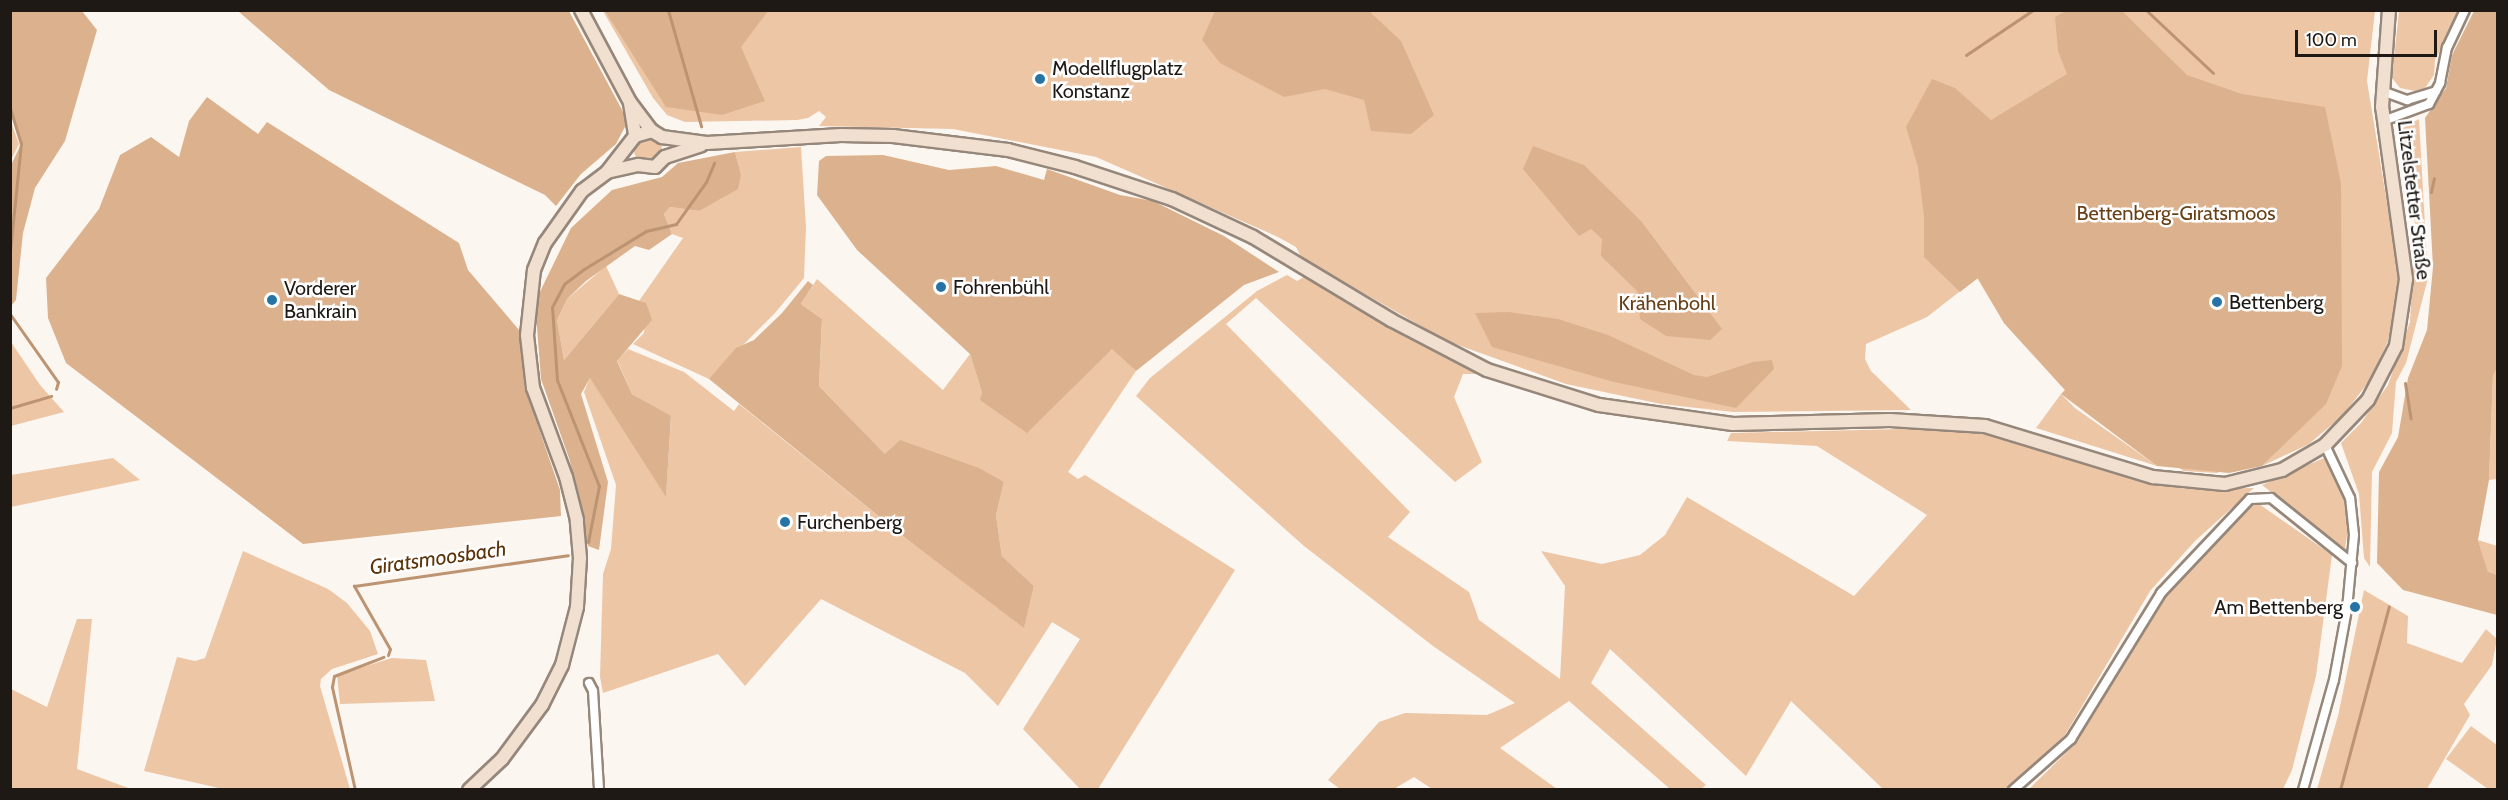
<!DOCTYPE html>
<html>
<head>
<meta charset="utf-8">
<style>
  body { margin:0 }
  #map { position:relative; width:2508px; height:800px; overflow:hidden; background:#fcf6f0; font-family:Cabin,sans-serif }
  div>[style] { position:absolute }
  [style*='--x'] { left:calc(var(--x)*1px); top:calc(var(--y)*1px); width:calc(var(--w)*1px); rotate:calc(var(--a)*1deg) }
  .green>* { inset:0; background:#edc6a6 }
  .round { border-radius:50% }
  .forest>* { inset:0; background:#dcb28e }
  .stream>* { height:3px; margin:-1.5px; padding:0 1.5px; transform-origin:1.5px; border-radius:1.5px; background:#bd9472 }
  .roads { filter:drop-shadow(2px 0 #96877b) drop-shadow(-2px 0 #96877b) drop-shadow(0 2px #96877b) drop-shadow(0 -2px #96877b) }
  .street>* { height:8px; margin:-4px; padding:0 4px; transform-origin:4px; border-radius:4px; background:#fff }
  .secondary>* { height:12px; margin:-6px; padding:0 6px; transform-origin:6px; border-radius:6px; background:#f1e0d0 }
  .dots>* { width:16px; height:16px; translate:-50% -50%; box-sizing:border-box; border:3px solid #fff; border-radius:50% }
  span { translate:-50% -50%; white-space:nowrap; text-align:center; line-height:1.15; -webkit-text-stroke:5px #fff; paint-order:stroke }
  .poi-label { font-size:20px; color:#1e1914 }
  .left { translate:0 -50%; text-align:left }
  .right { translate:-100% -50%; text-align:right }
  .street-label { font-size:20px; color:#1e1914 }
  .park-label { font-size:20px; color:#683f16 }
  .water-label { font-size:21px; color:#5d3409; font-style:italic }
  .frame { position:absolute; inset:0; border:12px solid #1e1914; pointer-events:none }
  .scale { position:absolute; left:2295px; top:30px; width:142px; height:27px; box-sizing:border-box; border:3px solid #1e1914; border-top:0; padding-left:8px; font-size:18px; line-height:21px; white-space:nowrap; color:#1e1914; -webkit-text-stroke:4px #fff; paint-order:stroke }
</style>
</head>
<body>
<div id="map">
  <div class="green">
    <i style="clip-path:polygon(603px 11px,2375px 11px,2367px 81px,2397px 264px,2397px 304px,2388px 341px,2370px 380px,2343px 415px,2309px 444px,2262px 466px,2274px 454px,2237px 462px,2217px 473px,2184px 471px,2100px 419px,2065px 390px,2004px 323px,1977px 278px,1927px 317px,1866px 344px,1865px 359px,1871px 371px,1911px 410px,1733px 412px,1661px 404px,1566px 384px,1447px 341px,1301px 257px,1296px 247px,1278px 237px,1096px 157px,953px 129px,819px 126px,826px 117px,819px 111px,808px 118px,797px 120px,685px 122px,667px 115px,653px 98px)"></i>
    <i style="clip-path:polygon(2399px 11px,2460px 11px,2435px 60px,2434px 75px,2425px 88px,2415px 91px,2400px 88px,2392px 78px)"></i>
    <i style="clip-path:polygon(10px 119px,19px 144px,11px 160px,10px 160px)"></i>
    <i style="clip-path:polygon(2419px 119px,2428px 278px,2406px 363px,2396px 382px,2392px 433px,2372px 472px,2370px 567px,2364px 558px,2359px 494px,2341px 443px,2361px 423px,2388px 385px,2410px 322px,2415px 225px,2403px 128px)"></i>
    <i class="round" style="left:634px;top:136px;width:28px;height:28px"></i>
    <i style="clip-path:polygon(801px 147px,806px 227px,804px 278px,775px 313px,709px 379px,633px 344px,644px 333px,646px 304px,639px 301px,683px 238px,672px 234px,664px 214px,670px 207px,699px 211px,741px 174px,735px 152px)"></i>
    <i style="clip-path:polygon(606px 266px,619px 294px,564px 360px,557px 320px,567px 299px)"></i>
    <i style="clip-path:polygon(1309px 274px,1438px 354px,1483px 374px,1463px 374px,1454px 397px,1482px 462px,1455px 482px,1256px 298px,1226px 324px,1410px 512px,1388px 537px,1469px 592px,1479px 620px,1560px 679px,1565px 586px,1541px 551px,1602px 564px,1640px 555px,1665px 535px,1687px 497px,1854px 596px,1927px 515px,1817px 446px,1727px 441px,1731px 433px,1943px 428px,1985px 433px,2051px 449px,2146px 481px,2186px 489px,2254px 488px,2195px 541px,2150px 591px,2065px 735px,2007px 789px,1883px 789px,1791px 701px,1746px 776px,1610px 649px,1591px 683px,1706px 785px,1701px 789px,1670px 789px,1569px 701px,1500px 748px,1557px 789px,1432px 789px,1414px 777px,1394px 789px,1340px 789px,1328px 780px,1379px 722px,1405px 713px,1487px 715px,1515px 703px,1433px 646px,1304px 546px,1136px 396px,1150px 378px,1257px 291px,1287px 275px,1297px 281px)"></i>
    <i style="clip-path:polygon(817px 279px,943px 390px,970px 354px,982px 393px,1113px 349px,1136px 371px,1068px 472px,1078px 479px,1085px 475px,1235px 570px,1098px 789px,1080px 789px,1023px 729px,1080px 639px,1052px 622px,998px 706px,965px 673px,821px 599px,745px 686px,718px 654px,603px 693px,600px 677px,603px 574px,611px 549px,616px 485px,584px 392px,590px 377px,666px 495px,671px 417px,632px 394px,617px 360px,628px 349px,684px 372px,734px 411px,739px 404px,913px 544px,1024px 627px,1034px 586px,1002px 556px,996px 515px,1004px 482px,885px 454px,819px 386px,822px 319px,801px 304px)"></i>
    <i style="clip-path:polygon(11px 342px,40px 385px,64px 412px,11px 426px)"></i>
    <i style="clip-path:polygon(2497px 365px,2497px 479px,2489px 480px,2493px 376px)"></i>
    <i style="clip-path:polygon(2061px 394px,2075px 408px,2157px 466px,2036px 428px)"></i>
    <i style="clip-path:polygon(113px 458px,140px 480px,11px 507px,11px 475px)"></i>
    <i style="clip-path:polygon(2324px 458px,2338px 472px,2345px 489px,2349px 522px,2345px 549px,2262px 485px)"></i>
    <i style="clip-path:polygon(2250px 503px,2259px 504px,2332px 555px,2316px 676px,2292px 770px,2283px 789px,2028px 790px,2074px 745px,2165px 595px)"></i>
    <i style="clip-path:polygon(2478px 540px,2497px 546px,2497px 575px,2488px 573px)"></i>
    <i style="clip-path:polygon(243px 551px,328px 589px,347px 603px,370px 631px,378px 654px,332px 669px,321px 679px,320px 686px,350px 789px,223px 789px,144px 771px,177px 657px,195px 661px,205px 658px)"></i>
    <i style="clip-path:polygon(2364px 590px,2408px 616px,2407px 643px,2462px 663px,2486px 629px,2497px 639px,2492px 665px,2464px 704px,2470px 715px,2427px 789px,2317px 789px,2338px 716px)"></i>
    <i style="clip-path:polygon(77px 619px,92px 619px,77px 769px,131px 789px,11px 789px,11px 689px,47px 707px)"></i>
    <i style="clip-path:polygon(392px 658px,426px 660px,435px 701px,340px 704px,337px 675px)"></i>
    <i style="clip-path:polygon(2471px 726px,2497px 745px,2497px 789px,2488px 789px,2446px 759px)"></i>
  </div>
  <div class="forest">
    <i style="clip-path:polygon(11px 10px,82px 11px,97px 30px,65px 141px,35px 188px,23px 233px,16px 300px,11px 306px,11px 165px,21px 144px,11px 112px)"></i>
    <i style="clip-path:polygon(238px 11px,569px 11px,628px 121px,616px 144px,581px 174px,556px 206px,545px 195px,329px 90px)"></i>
    <i style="clip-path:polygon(605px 11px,768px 11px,741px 47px,765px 101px,722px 115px,666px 107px)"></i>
    <i style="clip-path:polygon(1215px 11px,1369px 11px,1401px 41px,1434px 115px,1411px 134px,1371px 131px,1364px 100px,1325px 89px,1284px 97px,1220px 63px,1202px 40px)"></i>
    <i style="clip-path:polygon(2066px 11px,2122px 11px,2187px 75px,2242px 94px,2325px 107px,2341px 183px,2342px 366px,2326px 404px,2262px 466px,2229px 473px,2157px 466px,2061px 394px,2065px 390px,2004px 323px,1978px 278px,1960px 292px,1924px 257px,1924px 217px,1918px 167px,1906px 127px,1932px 79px,1955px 88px,1991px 120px,2067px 74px,2058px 51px,2055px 17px)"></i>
    <i style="clip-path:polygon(2474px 11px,2498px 11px,2498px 365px,2493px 376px,2489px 480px,2478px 540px,2488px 572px,2497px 575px,2497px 615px,2403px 590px,2377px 563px,2379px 472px,2398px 437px,2408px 378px,2427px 330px,2433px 267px,2425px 118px,2446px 88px,2452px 55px)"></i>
    <i style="clip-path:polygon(207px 97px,258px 134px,267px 122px,459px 243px,468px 270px,525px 337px,524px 385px,560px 490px,561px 516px,303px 544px,66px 363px,48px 318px,46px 278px,99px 209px,120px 155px,151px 137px,179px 157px,189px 121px)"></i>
    <i style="clip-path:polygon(1533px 146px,1584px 165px,1641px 221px,1722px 329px,1710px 340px,1666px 336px,1640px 319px,1638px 292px,1601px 256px,1602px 239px,1591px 229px,1579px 236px,1523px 169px)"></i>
    <i style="clip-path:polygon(735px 152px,741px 174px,738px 189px,699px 211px,670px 207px,664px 214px,672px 234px,649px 250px,635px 246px,586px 281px,567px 299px,557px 320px,564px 360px,619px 294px,646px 303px,652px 320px,617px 361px,632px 394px,671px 416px,666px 497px,590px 378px,581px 394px,608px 482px,599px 550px,588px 546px,570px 461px,541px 379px,535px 302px,571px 228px,612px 190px,662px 177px,678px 163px)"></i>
    <i style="clip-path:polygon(883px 155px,949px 170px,996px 166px,1044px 180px,1047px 169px,1120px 195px,1153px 201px,1224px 236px,1279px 272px,1244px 285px,1136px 371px,1112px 349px,1027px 433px,980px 400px,982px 393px,970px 354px,857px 250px,817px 195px,819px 161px,826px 156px)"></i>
    <i style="clip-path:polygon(808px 281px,813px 285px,801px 304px,822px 319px,819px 386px,885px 454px,900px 440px,979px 468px,1004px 482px,996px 515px,1002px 556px,1034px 586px,1024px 628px,913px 544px,709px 379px,736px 348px,754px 340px,782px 313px)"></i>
    <i style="clip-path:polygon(1509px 312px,1558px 319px,1608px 335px,1694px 375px,1707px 377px,1753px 362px,1772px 360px,1774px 369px,1736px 408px,1614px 382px,1492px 347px,1475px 313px)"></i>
  </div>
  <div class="stream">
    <i style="--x:668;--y:10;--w:121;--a:74.1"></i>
    <i style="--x:2146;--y:10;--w:92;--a:43.2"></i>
    <i style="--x:1966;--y:55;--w:81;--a:-33.9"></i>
    <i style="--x:10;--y:108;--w:37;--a:73"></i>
    <i style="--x:21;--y:143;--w:109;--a:95.8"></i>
    <i style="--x:2431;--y:192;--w:14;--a:-78"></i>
    <i style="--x:10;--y:314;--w:83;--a:54.8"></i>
    <i style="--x:58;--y:382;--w:7;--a:106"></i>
    <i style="--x:2405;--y:383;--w:36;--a:81"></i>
    <i style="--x:10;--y:408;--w:43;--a:-16.3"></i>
    <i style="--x:588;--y:542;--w:57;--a:-78.9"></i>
    <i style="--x:599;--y:486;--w:114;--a:-111.6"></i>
    <i style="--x:557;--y:380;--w:73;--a:-93.9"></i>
    <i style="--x:552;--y:307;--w:26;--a:-62"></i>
    <i style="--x:564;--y:284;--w:25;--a:-37"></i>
    <i style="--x:584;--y:269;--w:73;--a:-31.5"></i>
    <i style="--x:646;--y:231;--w:31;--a:-13"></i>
    <i style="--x:676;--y:224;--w:52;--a:-54.5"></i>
    <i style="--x:706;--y:182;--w:21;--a:-67"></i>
    <i style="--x:388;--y:655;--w:6;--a:-72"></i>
    <i style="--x:390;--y:649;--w:73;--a:-119.7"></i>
    <i style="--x:354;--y:586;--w:216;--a:-8.2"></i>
    <i style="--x:355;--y:790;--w:106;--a:-102.6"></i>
    <i style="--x:332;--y:687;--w:11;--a:-80"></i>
    <i style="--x:334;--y:676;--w:53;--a:-21.2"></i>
    <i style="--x:2340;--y:790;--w:190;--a:-75.1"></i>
  </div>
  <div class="roads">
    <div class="street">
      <i style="--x:2382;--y:91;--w:27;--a:20"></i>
      <i style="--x:2407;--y:100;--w:30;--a:-17"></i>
      <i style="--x:2383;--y:121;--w:49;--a:-20.3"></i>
      <i style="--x:2429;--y:104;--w:24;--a:-62"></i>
      <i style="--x:2440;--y:83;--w:36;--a:-79"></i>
      <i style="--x:2447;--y:48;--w:42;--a:-64.7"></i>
      <i style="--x:589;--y:683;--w:9;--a:63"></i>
      <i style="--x:593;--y:691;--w:99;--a:86.5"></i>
      <i style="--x:2013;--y:790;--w:77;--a:-41.3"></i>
      <i style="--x:2071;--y:739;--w:172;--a:-58.3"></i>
      <i style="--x:2161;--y:593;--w:129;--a:-46.6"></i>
      <i style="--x:2250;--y:499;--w:21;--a:-3"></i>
      <i style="--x:2271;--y:498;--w:104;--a:38.7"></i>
      <i style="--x:2303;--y:790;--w:114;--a:-74.3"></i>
      <i style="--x:2334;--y:680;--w:72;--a:-79.6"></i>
      <i style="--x:2347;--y:609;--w:74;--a:-84.6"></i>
      <i style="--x:2354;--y:535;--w:37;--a:-96"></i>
      <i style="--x:2350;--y:498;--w:59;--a:-115.3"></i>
    </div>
    <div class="secondary">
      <i style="--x:581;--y:10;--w:104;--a:62"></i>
      <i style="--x:630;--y:102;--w:36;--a:53"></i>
      <i style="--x:652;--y:131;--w:12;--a:31"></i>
      <i style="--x:662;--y:137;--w:45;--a:7.6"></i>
      <i style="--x:707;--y:143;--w:134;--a:-3.4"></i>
      <i style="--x:841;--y:135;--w:52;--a:1.1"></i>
      <i style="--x:893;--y:136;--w:116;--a:6.9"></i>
      <i style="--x:1008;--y:150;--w:69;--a:14.2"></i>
      <i style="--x:1075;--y:167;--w:102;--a:18.3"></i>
      <i style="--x:1172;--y:199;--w:89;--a:25.1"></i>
      <i style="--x:1253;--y:237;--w:161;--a:31"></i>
      <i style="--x:1391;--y:320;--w:108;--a:27.5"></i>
      <i style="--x:1487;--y:370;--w:117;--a:17.4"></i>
      <i style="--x:1599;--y:405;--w:135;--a:8.1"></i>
      <i style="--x:1733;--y:424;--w:157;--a:-1.5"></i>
      <i style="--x:1890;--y:420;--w:95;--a:3.6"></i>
      <i style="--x:1985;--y:426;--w:176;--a:16.9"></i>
      <i style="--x:2153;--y:477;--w:72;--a:5.6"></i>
      <i style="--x:2225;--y:484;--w:59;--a:-13.8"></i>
      <i style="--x:2282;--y:470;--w:50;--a:-30.2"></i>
      <i style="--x:2325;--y:445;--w:62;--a:-46.3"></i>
      <i style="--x:2368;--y:400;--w:61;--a:-62.6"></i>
      <i style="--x:2396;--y:346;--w:68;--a:-81.5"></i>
      <i style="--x:2406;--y:279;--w:174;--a:-97.9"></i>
      <i style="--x:2382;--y:107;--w:97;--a:-85.9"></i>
      <i style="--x:630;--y:103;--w:33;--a:81"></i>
      <i style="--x:607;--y:172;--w:32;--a:-13"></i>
      <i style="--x:638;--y:165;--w:17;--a:7"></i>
      <i style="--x:655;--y:167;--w:14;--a:-45"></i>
      <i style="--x:665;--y:157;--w:38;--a:-18"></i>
      <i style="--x:469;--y:790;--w:45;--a:-43.2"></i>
      <i style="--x:502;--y:759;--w:67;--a:-53.5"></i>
      <i style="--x:542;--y:705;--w:45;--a:-63.4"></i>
      <i style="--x:562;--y:665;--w:60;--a:-75.5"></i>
      <i style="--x:577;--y:607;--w:49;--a:-86.5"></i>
      <i style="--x:580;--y:558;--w:38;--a:-95"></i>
      <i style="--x:577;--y:520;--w:44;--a:-104.3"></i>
      <i style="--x:566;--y:477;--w:95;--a:-110.3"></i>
      <i style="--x:533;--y:388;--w:53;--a:-96.5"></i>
      <i style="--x:527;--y:335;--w:65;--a:-83.9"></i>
      <i style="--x:534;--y:270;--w:29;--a:-68"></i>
      <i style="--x:545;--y:243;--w:64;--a:-54.6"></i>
      <i style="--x:582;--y:191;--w:31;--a:-37"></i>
      <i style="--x:607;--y:172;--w:46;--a:-52.1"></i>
      <i style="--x:635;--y:136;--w:18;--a:-16"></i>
    </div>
  </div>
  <div class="dots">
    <i style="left:1040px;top:79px;background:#2674a6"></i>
    <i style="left:941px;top:287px;background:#2674a6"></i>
    <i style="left:272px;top:300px;background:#2674a6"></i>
    <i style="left:2217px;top:302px;background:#2674a6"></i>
    <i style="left:785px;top:522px;background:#2674a6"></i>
    <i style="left:2355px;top:607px;background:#2674a6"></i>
  </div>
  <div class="poi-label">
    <span class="left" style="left:1052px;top:80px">Modellflugplatz<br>Konstanz</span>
    <span class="left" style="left:953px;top:287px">Fohrenbühl</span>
    <span class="left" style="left:284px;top:300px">Vorderer<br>Bankrain</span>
    <span class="left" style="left:2229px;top:302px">Bettenberg</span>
    <span class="left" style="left:797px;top:522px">Furchenberg</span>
    <span class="right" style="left:2343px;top:607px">Am Bettenberg</span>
  </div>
  <div class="street-label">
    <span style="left:2414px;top:200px;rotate:83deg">Litzelstetter Straße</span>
  </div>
  <div class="park-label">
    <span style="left:2176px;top:213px">Bettenberg-Giratsmoos</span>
    <span style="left:1667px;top:303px">Krähenbohl</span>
  </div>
  <div class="water-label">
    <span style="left:438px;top:558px;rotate:-8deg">Giratsmoosbach</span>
  </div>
  <div class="frame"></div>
  <div class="scale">100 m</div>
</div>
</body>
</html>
